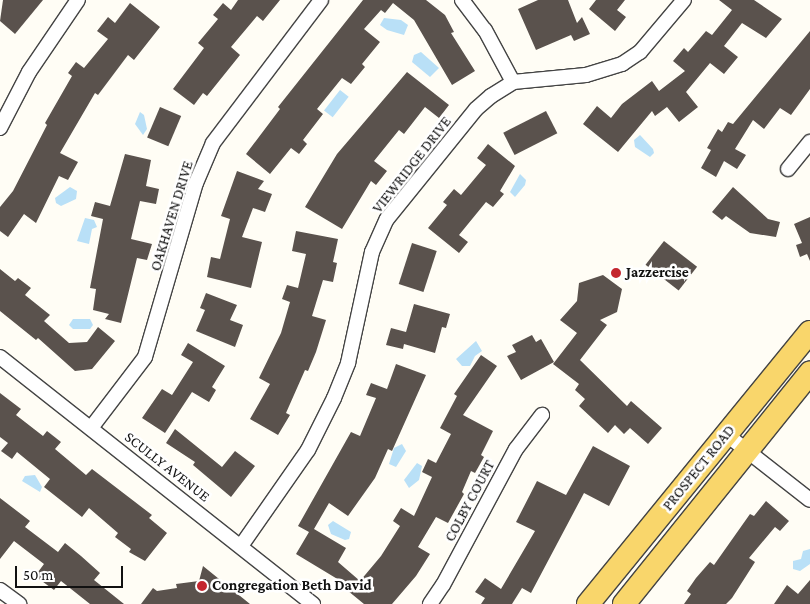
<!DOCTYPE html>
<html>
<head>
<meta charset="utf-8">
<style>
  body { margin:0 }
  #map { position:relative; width:810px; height:604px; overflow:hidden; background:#fffdf5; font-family:"Crimson Pro",serif }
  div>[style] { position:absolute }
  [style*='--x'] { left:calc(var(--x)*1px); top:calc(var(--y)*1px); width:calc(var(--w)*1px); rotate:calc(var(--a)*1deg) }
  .water>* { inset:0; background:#b9e0f7; transform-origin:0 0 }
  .building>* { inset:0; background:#5a524d; transform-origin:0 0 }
  .roads { filter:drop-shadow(1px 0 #444) drop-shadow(-1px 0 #444) drop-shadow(0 1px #444) drop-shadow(0 -1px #444) }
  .street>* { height:14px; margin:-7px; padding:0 7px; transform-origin:7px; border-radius:7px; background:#fff }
  .primary>* { height:22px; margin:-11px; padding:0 11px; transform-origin:11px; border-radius:11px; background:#f9d66b }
  .dots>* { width:14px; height:14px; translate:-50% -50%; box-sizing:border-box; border:2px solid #fff; border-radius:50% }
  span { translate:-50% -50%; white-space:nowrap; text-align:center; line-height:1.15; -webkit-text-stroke:5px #fff; paint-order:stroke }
  .street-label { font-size:15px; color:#111 }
  .poi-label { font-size:15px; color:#111; font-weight:700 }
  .left { translate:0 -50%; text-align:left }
  .scale { position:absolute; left:15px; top:566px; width:108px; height:22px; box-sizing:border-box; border:2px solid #111; border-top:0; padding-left:6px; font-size:15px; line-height:18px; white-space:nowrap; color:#111; -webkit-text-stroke:4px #fff; paint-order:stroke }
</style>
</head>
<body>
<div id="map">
  <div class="water">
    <i style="clip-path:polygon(384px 18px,401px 20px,408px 25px,404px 35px,387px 30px,380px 25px)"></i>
    <i style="clip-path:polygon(421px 52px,439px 68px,430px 77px,412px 62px,414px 55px)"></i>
    <i style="left:340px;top:90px;width:11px;height:26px;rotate:38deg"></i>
    <i style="clip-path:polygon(140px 112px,144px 115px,147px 129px,143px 135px,135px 124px)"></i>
    <i style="clip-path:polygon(640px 135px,653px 149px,654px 153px,650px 157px,635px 147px,634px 140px)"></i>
    <i style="clip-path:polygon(520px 174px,526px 180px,525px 185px,515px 197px,510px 192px)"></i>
    <i style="clip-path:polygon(70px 187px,77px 191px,76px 199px,61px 206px,56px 203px,55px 198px)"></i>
    <i style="clip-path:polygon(85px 218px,94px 220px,97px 227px,92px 229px,89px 244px,77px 241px)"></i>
    <i style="clip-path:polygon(73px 319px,90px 319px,93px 325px,90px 329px,73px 329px,69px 325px)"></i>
    <i style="clip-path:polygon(476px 341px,482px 351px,475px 356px,470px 366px,462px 366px,456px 359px)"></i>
    <i style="clip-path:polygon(402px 444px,406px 451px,396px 467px,389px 464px,394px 448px)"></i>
    <i style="clip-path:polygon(417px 463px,422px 466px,419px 480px,409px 488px,404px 480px)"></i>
    <i style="clip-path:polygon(35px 475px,42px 487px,40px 492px,22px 481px,25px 476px)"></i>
    <i style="clip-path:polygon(333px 521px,351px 532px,349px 539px,345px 540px,331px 534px,328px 525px)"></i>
    <i style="clip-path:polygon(810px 549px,810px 564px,800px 571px,793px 569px,793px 561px,801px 559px,803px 551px)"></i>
  </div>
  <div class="building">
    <i style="clip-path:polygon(3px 0,43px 0,15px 34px,0 21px)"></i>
    <i style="clip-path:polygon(238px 0,280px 0,263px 21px,257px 16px,231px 47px,240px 55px,207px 96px,203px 93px,194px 105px,173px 89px,204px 48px,198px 43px,218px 19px,213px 15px,223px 3px,231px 10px)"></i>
    <i style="clip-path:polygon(363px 0,426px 0,445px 15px,454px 32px,451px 33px,475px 71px,452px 85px,414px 20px,393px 3px,385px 13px,381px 10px,364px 29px,380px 42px,362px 64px,365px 67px,351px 84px,342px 78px,317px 109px,323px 114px,303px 140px,307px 144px,299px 154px,291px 148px,270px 174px,246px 154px,280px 109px,278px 107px)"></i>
    <i style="clip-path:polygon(538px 0,568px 0,577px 23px,582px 17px,590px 34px,574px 41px,571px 35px,536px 50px,518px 9px)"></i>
    <i style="clip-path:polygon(596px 0,625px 0,617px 10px,626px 17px,615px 31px,589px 9px)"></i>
    <i style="clip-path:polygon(719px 0,754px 0,782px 19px,766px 38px,742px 23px,724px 46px,738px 57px,724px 74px,710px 63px,686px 92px,698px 107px,679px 122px,667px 107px,655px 116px,652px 111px,618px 152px,583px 124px,597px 106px,611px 118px,622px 104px,652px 81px,659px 91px,685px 71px,673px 61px,684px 48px,688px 52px,706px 31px,712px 35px,732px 10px)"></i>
    <i style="clip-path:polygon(130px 3px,160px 27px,134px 60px,128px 55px,98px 95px,95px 93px,60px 153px,78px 162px,68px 180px,59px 176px,36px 223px,24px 214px,8px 237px,0 231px,0 207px,13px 191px,47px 125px,45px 123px,72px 76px,68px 73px,76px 62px,84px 68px,108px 39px,97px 31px,108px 17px,115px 23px)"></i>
    <i style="clip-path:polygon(810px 31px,810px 89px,791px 115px,780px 108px,764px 129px,753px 120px,735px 149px,746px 155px,737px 169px,724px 161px,716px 177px,701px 168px,711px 150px,707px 148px,718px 129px,722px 132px,728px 122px,733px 124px)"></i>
    <i style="clip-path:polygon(407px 72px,449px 105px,439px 118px,425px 107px,404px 134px,399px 130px,374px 161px,387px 171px,376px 185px,371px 181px,342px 229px,305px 207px,337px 154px)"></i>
    <i style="left:160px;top:107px;width:23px;height:33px;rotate:23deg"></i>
    <i style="left:546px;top:111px;width:25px;height:48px;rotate:63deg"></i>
    <i style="clip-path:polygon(488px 144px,515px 166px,500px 191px,504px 194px,493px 207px,486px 202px,459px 235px,468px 242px,459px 253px,428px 228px,447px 205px,443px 202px,454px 189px,461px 195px,486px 165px,477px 158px)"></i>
    <i style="clip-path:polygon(125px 154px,151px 160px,146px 186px,159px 189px,156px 204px,140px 201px,131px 239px,152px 244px,147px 260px,137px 258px,121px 323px,105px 319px,109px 314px,93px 310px,96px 289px,90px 288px,103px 219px,91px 216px,95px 202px,110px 206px)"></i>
    <i style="clip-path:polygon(237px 171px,264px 181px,258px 189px,272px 194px,265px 212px,253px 208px,242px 237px,262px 242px,251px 288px,207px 277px,211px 257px,220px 259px,230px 219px,221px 216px)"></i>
    <i style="clip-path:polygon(733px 187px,768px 219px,780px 222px,776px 237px,750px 233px,726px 216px,722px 220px,712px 212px)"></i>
    <i style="clip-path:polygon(810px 217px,810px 261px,807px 254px,800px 257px,796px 245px,802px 243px,794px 224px)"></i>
    <i style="clip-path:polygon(296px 231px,338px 239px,333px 262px,337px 263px,333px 282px,323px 280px,312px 316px,326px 320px,316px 352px,308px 371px,305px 370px,286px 413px,290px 415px,278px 435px,250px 419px,270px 384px,259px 378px,281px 333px,290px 302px,282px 299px,287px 285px,298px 288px,306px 254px,292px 251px)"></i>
    <i style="left:664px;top:241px;width:42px;height:30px;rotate:38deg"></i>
    <i style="left:412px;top:243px;width:26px;height:43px;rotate:18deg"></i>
    <i style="clip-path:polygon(0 269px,15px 281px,18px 278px,31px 288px,25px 295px,50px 315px,44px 321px,69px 343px,87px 342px,98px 327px,115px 341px,92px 369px,75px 371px,38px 338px,36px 340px,0 311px)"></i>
    <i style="clip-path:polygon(603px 275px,622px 289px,617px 312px,600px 320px,607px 325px,580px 360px,627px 406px,631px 401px,662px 428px,648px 444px,630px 428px,624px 434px,615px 425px,608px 433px,579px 406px,585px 399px,575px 390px,579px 384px,553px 364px,577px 333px,560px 320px,577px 301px,579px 283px)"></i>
    <i style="clip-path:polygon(206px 293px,237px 305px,230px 320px,243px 325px,235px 347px,196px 331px,205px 310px,200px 308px)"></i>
    <i style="clip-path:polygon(414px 304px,450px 314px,446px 328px,442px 327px,435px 353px,404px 344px,403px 349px,386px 345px,391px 328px,406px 332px)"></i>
    <i style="clip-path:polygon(532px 335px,536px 342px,541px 339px,554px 362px,521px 380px,507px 356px,516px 352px,512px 345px)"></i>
    <i style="clip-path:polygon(188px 343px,225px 366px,212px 387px,216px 390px,209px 402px,192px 392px,165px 433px,142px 418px,162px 389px,172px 395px,193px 362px,181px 355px)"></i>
    <i style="clip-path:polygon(481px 355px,497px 366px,463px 415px,493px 431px,481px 455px,484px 457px,475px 473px,471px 471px,462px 492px,464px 494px,448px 523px,436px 517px,418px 547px,430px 554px,416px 576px,392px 604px,364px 604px,342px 586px,344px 583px,296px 554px,309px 532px,298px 526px,351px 432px,360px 436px,376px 398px,366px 395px,371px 383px,387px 389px,396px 364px,426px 375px,392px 451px,388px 449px,375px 478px,348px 516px,329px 503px,314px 529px,346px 548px,338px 562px,360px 581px,381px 556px,400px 526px,393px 521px,401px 508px,414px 516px,432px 477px,422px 472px,428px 459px,436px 463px,451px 434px,440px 428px,457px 396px,454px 394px)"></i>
    <i style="clip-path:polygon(0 393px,21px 409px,16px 415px,43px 436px,47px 431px,61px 442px,55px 449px,86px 475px,92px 469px,152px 515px,149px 518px,167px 533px,145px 561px,129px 552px,131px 549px,115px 537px,118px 533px,89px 508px,82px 517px,44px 487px,50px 479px,17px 452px,12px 459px,1px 451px,8px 443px,0 437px)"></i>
    <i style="clip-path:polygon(175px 429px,222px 467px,235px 451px,255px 466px,231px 497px,193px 465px,195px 462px,166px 443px)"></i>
    <i style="clip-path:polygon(593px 446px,630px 466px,609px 506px,584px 493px,531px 593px,522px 588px,512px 604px,481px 604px,485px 598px,475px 592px,485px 578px,501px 589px,535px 531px,516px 522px,537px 481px,566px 495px)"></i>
    <i style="clip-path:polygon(0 498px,30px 521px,25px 527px,58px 552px,65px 543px,81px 556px,100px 573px,94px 580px,124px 604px,90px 604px,61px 581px,54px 590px,35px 576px,44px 564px,14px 541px,0 559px)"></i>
    <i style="clip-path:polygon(766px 501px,789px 521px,780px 531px,775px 527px,749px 558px,755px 562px,732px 598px,726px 604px,684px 604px,691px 594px,687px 591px,696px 578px,710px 562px,714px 565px,750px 514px,754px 516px)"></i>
    <i style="clip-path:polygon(203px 566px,250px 604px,141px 604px,153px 588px,157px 591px,177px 588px,176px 584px,199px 581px)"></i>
    <i style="clip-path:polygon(810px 580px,810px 604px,774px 604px,787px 585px,798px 594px)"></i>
  </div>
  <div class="roads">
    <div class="street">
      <i style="--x:462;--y:0;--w:38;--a:53"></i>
      <i style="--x:485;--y:30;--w:59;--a:61.7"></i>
      <i style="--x:0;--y:128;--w:63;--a:-62.6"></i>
      <i style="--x:29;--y:72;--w:87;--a:-55.8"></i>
      <i style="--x:788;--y:169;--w:35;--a:-51"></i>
      <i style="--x:0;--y:357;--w:399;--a:38.3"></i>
      <i style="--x:91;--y:428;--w:89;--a:-52.7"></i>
      <i style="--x:145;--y:357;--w:181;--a:-73.7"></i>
      <i style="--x:196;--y:183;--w:43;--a:-67"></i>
      <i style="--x:213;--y:143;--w:179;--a:-52.9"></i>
      <i style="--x:727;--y:435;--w:105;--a:38.1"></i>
      <i style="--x:241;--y:546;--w:117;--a:-55.1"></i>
      <i style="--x:308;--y:450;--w:58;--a:-63.4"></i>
      <i style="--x:334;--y:398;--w:38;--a:-68"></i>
      <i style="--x:348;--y:363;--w:114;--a:-77.8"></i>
      <i style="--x:372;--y:252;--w:36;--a:-66"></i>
      <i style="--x:387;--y:219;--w:141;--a:-51"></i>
      <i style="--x:476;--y:109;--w:20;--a:-41"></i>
      <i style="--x:491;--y:96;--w:26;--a:-32"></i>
      <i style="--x:513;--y:82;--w:73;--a:-5.5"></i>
      <i style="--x:586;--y:75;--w:38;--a:-17"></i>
      <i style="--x:622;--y:64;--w:22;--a:-34"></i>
      <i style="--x:640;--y:52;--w:68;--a:-49.8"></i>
      <i style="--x:0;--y:590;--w:24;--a:36"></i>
      <i style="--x:430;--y:604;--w:23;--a:-56"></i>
      <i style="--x:443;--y:585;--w:154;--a:-61.8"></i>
      <i style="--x:516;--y:449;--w:43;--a:-52.6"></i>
    </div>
    <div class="primary">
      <i style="--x:588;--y:604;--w:351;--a:-50.8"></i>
      <i style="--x:624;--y:604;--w:297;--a:-51.2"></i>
    </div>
  </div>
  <div class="dots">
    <i style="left:616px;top:273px;background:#c4262e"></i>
    <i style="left:202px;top:586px;background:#c4262e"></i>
  </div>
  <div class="street-label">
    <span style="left:412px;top:165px;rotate:-52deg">VIEWRIDGE DRIVE</span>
    <span style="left:172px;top:216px;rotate:-73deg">OAKHAVEN DRIVE</span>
    <span style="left:167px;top:467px;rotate:38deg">SCULLY AVENUE</span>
    <span style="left:699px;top:468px;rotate:-51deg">PROSPECT ROAD</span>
    <span style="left:470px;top:501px;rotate:-62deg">COLBY COURT</span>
  </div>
  <div class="poi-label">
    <span class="left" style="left:626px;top:273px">Jazzercise</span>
    <span class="left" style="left:212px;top:586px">Congregation Beth David</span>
  </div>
  <div class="scale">50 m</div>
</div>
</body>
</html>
